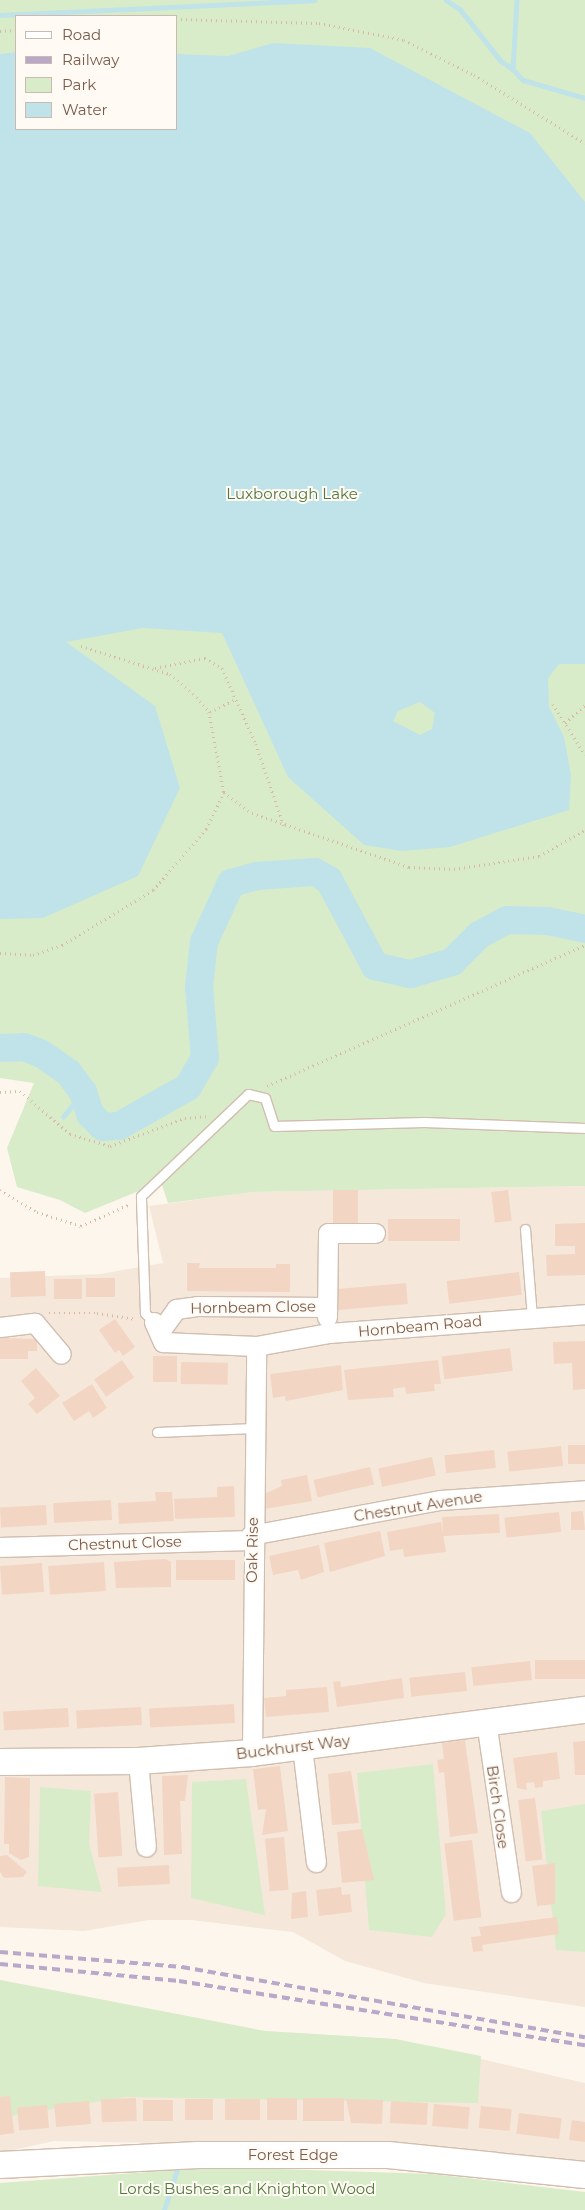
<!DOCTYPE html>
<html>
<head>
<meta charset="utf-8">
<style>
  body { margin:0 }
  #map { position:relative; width:585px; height:2210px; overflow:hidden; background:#fdf6ec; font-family:Montserrat,sans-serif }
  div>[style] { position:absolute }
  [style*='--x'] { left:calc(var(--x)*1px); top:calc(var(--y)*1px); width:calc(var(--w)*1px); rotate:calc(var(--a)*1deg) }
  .residential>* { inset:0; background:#f5e8da }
  .green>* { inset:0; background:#d8ecc9 }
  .water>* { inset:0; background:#bfe3e8 }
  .stream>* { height:4.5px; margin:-2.25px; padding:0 2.25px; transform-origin:2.25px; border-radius:2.25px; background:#bfe3e8 }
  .river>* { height:28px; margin:-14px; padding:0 14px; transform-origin:14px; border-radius:14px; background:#bfe3e8 }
  .building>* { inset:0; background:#f3d5c3; transform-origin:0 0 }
  .path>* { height:2.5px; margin-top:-1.25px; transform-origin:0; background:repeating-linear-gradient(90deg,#d9b8a5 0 1px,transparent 0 5px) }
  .roads { filter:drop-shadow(1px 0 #d1beb0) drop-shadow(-1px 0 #d1beb0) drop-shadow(0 1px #d1beb0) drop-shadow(0 -1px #d1beb0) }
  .lane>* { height:9px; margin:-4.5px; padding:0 4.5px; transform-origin:4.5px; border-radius:4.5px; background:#fff }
  .street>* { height:19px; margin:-9.5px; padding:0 9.5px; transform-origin:9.5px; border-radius:9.5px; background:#fff }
  .secondary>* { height:26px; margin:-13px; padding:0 13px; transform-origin:13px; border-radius:13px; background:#fff }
  .rail>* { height:4px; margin-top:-2px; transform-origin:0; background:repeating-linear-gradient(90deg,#b9a8c9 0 8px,transparent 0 13px) }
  span { translate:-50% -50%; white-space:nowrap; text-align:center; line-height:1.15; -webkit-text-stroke:4px #fffaf3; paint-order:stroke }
  .park-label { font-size:15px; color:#537a41 }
  .street-label { font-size:15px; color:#7a5c4d }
  .legend { position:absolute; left:15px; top:15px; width:162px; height:115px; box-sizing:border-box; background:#fffaf3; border:1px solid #cabbb1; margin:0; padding:6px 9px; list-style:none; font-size:15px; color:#7a5c4d }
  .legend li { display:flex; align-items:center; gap:10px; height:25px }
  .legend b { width:25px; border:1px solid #cabbb1 }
</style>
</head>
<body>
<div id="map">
  <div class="residential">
    <i style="clip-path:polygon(585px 1186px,585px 2007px,424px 1983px,345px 1961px,293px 1932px,191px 1920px,149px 1920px,84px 1931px,0 1927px,0 1278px,100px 1274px,163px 1263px,149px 1206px,254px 1192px)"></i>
    <i style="clip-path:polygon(0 1980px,265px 2031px,395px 2039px,585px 2083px,585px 2163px,457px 2149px,54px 2141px,0 2153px)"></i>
  </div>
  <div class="green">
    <i style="clip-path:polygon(evenodd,0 0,585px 0,585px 1186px,254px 1192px,168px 1203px,161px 1182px,85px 1213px,60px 1200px,17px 1187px,7px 1148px,34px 1083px,0 1078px,0 0,16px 16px,176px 16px,176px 129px,16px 129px,16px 16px)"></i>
    <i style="clip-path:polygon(433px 1764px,446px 1914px,432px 1937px,369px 1930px,357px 1773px)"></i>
    <i style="clip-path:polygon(246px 1779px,265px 1915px,191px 1898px,192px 1782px)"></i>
    <i style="clip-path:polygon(40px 1787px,91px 1791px,89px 1844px,102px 1892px,38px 1886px)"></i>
    <i style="clip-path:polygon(585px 1804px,585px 1952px,556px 1950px,541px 1811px)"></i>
    <i style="clip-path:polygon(0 1980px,265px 2031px,395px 2039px,481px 2056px,478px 2103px,125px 2097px,0 2118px)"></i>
    <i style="clip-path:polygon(215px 2167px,433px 2174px,585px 2192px,585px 2210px,0 2210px,0 2183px)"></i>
  </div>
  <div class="water">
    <i style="clip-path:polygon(evenodd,273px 43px,370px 48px,530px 133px,585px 202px,585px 664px,559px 664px,548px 678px,549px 707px,564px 737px,571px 775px,569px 810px,450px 847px,402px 851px,364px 845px,288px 777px,222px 633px,143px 628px,66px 642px,155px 706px,180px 788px,138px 876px,43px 918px,0 919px,0 54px,16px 52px,16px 129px,176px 129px,176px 54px,228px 56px,273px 43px,420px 702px,435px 713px,432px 729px,420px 735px,393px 721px,398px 711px,420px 702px)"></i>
  </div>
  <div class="stream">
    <i style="--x:446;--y:0;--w:17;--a:33"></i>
    <i style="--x:460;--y:9;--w:66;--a:51.7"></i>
    <i style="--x:501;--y:61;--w:14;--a:34"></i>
    <i style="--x:517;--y:0;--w:69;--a:93.3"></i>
    <i style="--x:513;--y:69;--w:15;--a:48"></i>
    <i style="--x:523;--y:80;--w:65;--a:16.2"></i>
    <i style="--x:0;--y:15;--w:315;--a:-2.7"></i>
    <i style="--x:63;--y:1117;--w:32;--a:-51"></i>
    <i style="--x:164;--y:2210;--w:48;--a:-71.9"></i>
  </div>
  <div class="river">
    <i style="--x:0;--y:1048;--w:24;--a:-2"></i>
    <i style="--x:24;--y:1047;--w:19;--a:21"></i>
    <i style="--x:42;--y:1054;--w:33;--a:35"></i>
    <i style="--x:69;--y:1073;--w:24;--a:54"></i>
    <i style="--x:83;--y:1092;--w:23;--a:72"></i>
    <i style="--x:90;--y:1114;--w:18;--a:45"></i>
    <i style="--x:103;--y:1127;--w:16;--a:-4"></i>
    <i style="--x:119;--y:1126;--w:79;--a:-29.5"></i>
    <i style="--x:188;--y:1087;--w:34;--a:-60"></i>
    <i style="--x:205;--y:1058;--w:71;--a:-94.8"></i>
    <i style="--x:199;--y:987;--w:45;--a:-83.7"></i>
    <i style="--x:204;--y:942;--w:65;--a:-65.4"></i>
    <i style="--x:231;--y:883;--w:27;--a:-15"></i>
    <i style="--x:257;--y:876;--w:58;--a:-3.9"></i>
    <i style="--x:315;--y:872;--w:16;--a:30"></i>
    <i style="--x:329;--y:880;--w:98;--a:61.9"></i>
    <i style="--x:375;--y:966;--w:37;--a:13"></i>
    <i style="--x:411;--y:974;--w:43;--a:-16.3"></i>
    <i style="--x:452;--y:962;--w:38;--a:-45"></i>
    <i style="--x:479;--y:935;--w:32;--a:-28"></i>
    <i style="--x:507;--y:920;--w:41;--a:1.4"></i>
    <i style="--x:548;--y:921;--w:38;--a:12"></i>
  </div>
  <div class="building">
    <i style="left:333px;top:1190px;width:25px;height:40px"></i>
    <i style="left:508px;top:1190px;width:31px;height:17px;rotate:83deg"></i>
    <i style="left:460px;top:1219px;width:22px;height:72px;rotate:90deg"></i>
    <i style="clip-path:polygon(585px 1223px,585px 1275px,547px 1276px,546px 1255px,575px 1254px,575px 1246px,555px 1246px,555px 1224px)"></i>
    <i style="clip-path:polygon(187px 1263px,200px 1263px,199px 1268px,276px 1268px,276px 1264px,290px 1264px,290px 1292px,187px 1291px)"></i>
    <i style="left:45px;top:1271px;width:25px;height:35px;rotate:88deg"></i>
    <i style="left:519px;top:1272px;width:23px;height:73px;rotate:83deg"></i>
    <i style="left:86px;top:1278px;width:29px;height:19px"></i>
    <i style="left:54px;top:1279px;width:28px;height:20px"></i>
    <i style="left:406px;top:1283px;width:21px;height:72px;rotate:85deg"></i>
    <i style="clip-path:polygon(115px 1319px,135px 1347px,123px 1356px,119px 1350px,115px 1353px,99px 1330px)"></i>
    <i style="clip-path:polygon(0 1338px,37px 1339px,37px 1351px,28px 1351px,28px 1359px,0 1359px)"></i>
    <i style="clip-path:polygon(585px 1341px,585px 1389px,573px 1390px,572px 1363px,554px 1364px,553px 1342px)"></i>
    <i style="left:510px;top:1348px;width:23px;height:69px;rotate:83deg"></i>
    <i style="left:153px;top:1356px;width:24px;height:26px"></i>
    <i style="left:122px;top:1360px;width:21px;height:34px;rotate:55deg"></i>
    <i style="clip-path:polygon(438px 1360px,441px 1384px,434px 1384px,435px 1391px,406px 1394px,405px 1387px,393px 1389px,394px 1397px,348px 1400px,344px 1370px)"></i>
    <i style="left:181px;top:1362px;width:47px;height:22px;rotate:1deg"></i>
    <i style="clip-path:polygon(341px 1365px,343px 1390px,286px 1401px,285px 1396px,273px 1398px,270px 1374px)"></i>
    <i style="clip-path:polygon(36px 1368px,60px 1396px,37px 1414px,28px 1404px,35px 1398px,21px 1381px)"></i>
    <i style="clip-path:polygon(92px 1384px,107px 1408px,93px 1418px,89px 1411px,74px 1421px,62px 1403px)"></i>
    <i style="left:568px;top:1445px;width:17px;height:19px"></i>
    <i style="left:561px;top:1446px;width:20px;height:54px;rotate:84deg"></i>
    <i style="left:494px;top:1450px;width:18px;height:50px;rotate:84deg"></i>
    <i style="left:432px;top:1457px;width:19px;height:55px;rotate:78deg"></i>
    <i style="left:370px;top:1467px;width:18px;height:58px;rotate:77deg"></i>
    <i style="clip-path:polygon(307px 1475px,312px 1501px,264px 1509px,264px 1494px,282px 1486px,281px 1480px)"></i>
    <i style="clip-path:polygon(234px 1486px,235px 1517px,175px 1519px,174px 1499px,217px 1497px,217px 1487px)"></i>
    <i style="clip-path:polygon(155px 1492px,172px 1492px,174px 1521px,119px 1524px,118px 1503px,156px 1501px)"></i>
    <i style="left:111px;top:1500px;width:20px;height:58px;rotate:87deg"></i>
    <i style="left:46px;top:1505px;width:20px;height:46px;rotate:87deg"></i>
    <i style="clip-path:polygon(583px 1511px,585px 1530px,571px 1530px,571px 1512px)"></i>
    <i style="left:559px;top:1512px;width:20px;height:55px;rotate:84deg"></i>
    <i style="left:499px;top:1514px;width:19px;height:57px;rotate:87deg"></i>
    <i style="clip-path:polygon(441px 1522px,446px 1552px,404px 1557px,403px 1549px,390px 1551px,387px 1532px)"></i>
    <i style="clip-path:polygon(380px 1531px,385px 1556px,330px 1572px,324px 1543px)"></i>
    <i style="clip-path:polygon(319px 1545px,324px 1572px,301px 1580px,298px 1570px,273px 1575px,269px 1556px)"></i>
    <i style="clip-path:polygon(165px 1559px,171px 1562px,171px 1587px,116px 1588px,114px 1562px)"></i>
    <i style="left:235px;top:1560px;width:20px;height:59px;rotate:90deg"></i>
    <i style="left:104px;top:1562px;width:29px;height:56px;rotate:86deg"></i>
    <i style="left:42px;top:1563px;width:29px;height:42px;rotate:86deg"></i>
    <i style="left:585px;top:1660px;width:19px;height:50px;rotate:90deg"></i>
    <i style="left:530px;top:1661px;width:19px;height:59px;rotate:84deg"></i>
    <i style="left:465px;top:1672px;width:19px;height:56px;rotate:84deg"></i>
    <i style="clip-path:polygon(402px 1678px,404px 1698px,337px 1707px,333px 1682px,340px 1681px,341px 1687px)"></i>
    <i style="clip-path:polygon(327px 1687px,329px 1712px,266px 1717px,264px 1698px,286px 1696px,286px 1690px)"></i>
    <i style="left:234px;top:1704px;width:19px;height:85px;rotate:87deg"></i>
    <i style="left:141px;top:1707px;width:18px;height:65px;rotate:87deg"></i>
    <i style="left:68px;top:1708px;width:19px;height:65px;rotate:87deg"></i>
    <i style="clip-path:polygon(465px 1740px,478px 1833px,450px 1837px,444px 1772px,439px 1773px,437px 1760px,444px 1759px,442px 1743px)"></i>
    <i style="clip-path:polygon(585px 1741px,585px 1775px,575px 1775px,573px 1742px)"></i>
    <i style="clip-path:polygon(557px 1752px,560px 1779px,543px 1781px,543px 1787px,535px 1788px,534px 1782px,526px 1783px,527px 1790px,517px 1788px,513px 1758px)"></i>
    <i style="clip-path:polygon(280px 1766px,288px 1831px,262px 1835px,266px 1809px,258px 1810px,253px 1769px)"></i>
    <i style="clip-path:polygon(351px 1771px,359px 1823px,332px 1825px,328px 1774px)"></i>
    <i style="clip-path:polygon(188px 1775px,185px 1801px,180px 1801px,182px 1854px,164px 1855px,162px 1776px)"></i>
    <i style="clip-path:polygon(5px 1777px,30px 1778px,29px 1857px,21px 1860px,9px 1853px,9px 1844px,4px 1844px)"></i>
    <i style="left:118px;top:1792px;width:64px;height:24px;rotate:86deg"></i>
    <i style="left:535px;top:1798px;width:62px;height:17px;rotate:83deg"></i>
    <i style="clip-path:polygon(362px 1829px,374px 1880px,342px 1883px,337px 1832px)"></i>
    <i style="left:284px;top:1837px;width:53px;height:19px;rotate:85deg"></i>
    <i style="left:472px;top:1840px;width:78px;height:28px;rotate:83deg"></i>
    <i style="clip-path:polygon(7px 1855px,27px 1872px,23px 1877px,4px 1878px,0 1872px,0 1856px)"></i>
    <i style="clip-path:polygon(555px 1863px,555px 1904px,537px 1906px,532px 1866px)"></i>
    <i style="left:169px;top:1865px;width:19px;height:52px;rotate:87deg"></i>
    <i style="clip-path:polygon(341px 1887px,342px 1895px,350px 1894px,352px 1912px,319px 1916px,316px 1890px)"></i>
    <i style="clip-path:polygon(306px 1891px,308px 1917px,291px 1919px,292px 1893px)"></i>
    <i style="clip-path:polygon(557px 1917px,559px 1934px,482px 1945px,483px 1951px,473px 1952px,471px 1937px,481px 1936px,479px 1927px)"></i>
    <i style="clip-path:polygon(10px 2096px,14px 2133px,0 2135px,0 2097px)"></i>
    <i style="left:136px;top:2098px;width:23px;height:35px;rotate:88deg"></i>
    <i style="left:267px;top:2098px;width:30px;height:22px"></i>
    <i style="left:303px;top:2098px;width:41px;height:23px"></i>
    <i style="left:185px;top:2099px;width:28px;height:21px"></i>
    <i style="left:225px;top:2099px;width:35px;height:21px"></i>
    <i style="clip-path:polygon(346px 2099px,383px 2100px,382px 2124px,351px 2123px)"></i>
    <i style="left:173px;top:2100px;width:21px;height:30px;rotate:90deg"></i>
    <i style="left:89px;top:2101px;width:23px;height:35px;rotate:85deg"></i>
    <i style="left:391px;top:2101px;width:37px;height:22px;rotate:3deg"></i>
    <i style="left:434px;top:2104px;width:36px;height:22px;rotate:5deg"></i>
    <i style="left:47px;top:2105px;width:23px;height:30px;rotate:85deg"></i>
    <i style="left:481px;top:2106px;width:31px;height:22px;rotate:6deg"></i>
    <i style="left:519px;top:2113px;width:43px;height:21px;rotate:7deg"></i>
    <i style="clip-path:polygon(572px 2120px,585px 2122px,585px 2142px,569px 2140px)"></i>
  </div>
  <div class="path">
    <i style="--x:176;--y:19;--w:143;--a:1.6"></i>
    <i style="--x:319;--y:23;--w:87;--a:11.3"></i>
    <i style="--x:404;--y:40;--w:78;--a:26.6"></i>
    <i style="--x:474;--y:75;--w:130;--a:31.5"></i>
    <i style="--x:0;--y:31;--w:16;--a:-4"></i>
    <i style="--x:81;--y:646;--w:93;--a:17.5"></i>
    <i style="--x:170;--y:674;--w:35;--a:40"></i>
    <i style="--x:197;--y:697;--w:19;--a:51"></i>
    <i style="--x:209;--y:712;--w:81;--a:79.4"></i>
    <i style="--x:155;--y:668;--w:51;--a:-11.3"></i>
    <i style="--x:205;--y:658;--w:20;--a:30"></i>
    <i style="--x:222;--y:668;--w:83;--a:65.9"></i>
    <i style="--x:256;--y:744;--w:87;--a:71.1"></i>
    <i style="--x:553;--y:704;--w:60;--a:57.9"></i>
    <i style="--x:210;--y:712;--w:30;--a:-27"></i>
    <i style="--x:565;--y:723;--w:27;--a:-42"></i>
    <i style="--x:0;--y:953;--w:33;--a:3"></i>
    <i style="--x:33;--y:955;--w:31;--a:-19"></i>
    <i style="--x:62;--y:945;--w:106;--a:-31.1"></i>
    <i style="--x:153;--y:890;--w:81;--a:-49"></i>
    <i style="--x:206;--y:829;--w:41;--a:-64.1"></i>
    <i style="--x:224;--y:792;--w:35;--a:37"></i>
    <i style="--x:252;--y:813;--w:166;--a:19"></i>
    <i style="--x:409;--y:867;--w:45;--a:2.5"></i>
    <i style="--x:454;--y:869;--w:86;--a:-8.7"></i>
    <i style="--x:539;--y:856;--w:53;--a:-29.5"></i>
    <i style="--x:267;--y:1086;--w:348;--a:-23.9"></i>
    <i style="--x:0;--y:1092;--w:20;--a:-3"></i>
    <i style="--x:20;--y:1091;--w:66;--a:40.7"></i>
    <i style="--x:70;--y:1134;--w:42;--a:16.7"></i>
    <i style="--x:110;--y:1146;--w:80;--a:-20.5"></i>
    <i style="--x:185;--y:1118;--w:21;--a:-5"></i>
    <i style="--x:0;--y:1190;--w:43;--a:30.7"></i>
    <i style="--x:37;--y:1212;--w:46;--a:17.7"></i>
    <i style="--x:81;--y:1226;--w:54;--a:-24.2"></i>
    <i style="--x:49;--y:1313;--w:48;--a:0"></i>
    <i style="--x:97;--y:1313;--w:39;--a:9"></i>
  </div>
  <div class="roads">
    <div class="lane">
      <i style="--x:525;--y:1229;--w:88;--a:85.5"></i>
      <i style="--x:154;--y:1322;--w:13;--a:-135"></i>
      <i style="--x:145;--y:1313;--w:117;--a:-92"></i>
      <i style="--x:141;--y:1196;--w:148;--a:-43.6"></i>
      <i style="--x:248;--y:1094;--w:17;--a:13"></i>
      <i style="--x:265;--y:1098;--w:29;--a:72"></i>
      <i style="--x:274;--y:1126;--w:150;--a:-1.5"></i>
      <i style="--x:424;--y:1122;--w:161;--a:2.1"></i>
      <i style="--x:157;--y:1432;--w:98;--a:-2.3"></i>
    </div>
    <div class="street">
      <i style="--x:327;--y:1317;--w:84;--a:-89.3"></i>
      <i style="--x:328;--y:1233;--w:47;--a:0"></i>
      <i style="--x:154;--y:1322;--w:22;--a:66"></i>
      <i style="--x:163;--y:1342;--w:93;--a:2.5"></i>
      <i style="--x:256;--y:1346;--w:73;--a:-10.2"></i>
      <i style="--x:328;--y:1333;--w:258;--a:-4.2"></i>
      <i style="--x:0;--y:1327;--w:35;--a:-7"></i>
      <i style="--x:35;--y:1323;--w:40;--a:50"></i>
      <i style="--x:161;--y:1330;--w:26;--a:-54"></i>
      <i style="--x:176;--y:1309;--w:21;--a:-8"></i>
      <i style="--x:197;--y:1306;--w:129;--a:0.4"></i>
      <i style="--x:251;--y:1535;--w:192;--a:-10.5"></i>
      <i style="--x:440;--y:1500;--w:145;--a:-3.9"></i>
      <i style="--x:0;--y:1547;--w:251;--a:-1.6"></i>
      <i style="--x:486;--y:1721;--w:173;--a:81.7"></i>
      <i style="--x:302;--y:1747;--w:116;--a:83.1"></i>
      <i style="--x:252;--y:1753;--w:407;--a:-89.4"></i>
      <i style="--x:138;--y:1761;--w:86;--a:84.7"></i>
    </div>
    <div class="secondary">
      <i style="--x:0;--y:1762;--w:138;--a:-0.4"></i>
      <i style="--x:138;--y:1761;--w:114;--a:-4"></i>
      <i style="--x:252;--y:1753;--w:336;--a:-7.4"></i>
      <i style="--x:0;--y:2165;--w:198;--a:-2.9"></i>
      <i style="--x:198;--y:2155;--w:190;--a:0"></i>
      <i style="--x:388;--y:2155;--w:198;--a:5.8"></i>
    </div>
  </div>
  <div class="rail">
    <i style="--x:0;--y:1952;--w:183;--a:4.7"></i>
    <i style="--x:182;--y:1967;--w:409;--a:9.9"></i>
    <i style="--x:0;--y:1964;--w:180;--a:5.4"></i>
    <i style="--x:179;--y:1981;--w:411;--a:9"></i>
  </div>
  <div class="park-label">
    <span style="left:292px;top:494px">Luxborough Lake</span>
    <span style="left:247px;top:2189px">Lords Bushes and Knighton Wood</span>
  </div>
  <div class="street-label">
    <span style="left:253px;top:1307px;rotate:-1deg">Hornbeam Close</span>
    <span style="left:420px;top:1326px;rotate:-5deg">Hornbeam Road</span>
    <span style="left:418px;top:1506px;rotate:-9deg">Chestnut Avenue</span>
    <span style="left:125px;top:1543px;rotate:-2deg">Chestnut Close</span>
    <span style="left:252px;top:1550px;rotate:-89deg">Oak Rise</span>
    <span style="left:293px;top:1747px;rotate:-7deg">Buckhurst Way</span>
    <span style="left:498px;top:1807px;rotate:82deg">Birch Close</span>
    <span style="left:293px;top:2155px">Forest Edge</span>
  </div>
  <ul class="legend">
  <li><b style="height:6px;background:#fff"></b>Road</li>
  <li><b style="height:6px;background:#b9a8c9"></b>Railway</li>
  <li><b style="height:14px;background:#d8ecc9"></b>Park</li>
  <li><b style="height:14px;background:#bfe3e8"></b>Water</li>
  </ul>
</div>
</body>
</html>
